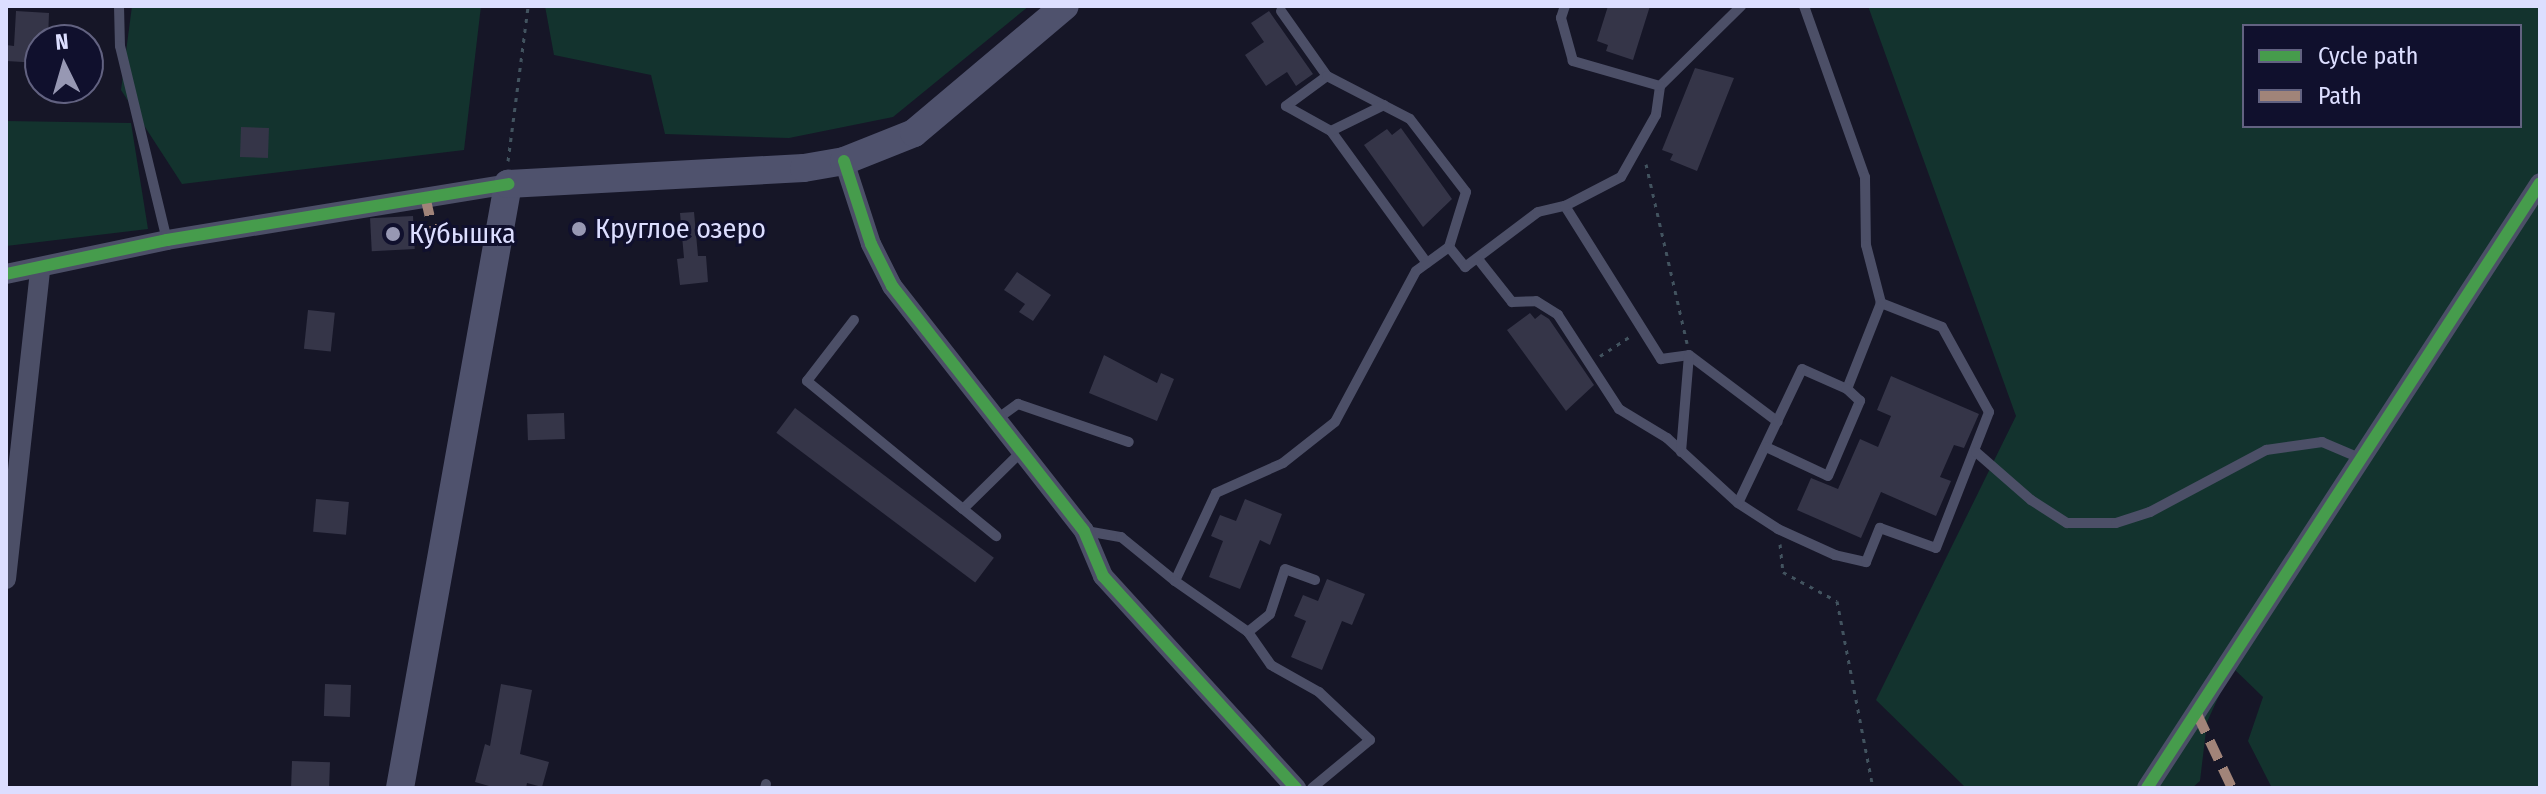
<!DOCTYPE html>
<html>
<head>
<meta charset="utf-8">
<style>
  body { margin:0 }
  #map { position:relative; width:2546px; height:794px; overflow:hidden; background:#161627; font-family:"Fira Sans Condensed",sans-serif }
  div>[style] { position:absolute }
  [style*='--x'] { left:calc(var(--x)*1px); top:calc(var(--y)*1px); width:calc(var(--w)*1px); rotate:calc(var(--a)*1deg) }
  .green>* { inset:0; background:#13332e }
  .building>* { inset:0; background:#353548; transform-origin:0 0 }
  .path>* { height:3px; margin-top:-1.5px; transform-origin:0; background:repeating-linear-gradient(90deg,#42535f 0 4px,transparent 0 10px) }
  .lane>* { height:10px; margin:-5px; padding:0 5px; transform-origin:5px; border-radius:5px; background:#4c4f67 }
  .street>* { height:20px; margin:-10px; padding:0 10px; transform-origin:10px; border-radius:10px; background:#4c4f67 }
  .secondary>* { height:28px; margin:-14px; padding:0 14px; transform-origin:14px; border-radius:14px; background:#4f526d }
  .quiet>* { height:10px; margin-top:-5px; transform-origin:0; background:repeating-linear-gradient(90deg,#a18479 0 20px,transparent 0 30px) }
  .cycleway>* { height:12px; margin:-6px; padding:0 6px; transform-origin:6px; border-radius:6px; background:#469c4c }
  .dots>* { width:22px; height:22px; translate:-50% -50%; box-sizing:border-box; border:4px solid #10102d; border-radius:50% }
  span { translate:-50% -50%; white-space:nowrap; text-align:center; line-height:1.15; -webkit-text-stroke:6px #10102d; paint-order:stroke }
  .poi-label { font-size:28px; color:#dcdeff }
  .left { translate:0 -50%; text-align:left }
  .frame { position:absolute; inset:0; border:8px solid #dcdeff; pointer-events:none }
  .legend { position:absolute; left:2242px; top:24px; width:280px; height:104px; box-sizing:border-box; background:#10102d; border:2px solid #626281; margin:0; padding:10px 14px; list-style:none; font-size:24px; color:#dcdeff }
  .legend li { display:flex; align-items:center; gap:16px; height:40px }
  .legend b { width:40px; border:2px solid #626281 }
  .north { position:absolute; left:24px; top:24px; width:80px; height:80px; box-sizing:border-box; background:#10102d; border:2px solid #626281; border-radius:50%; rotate:355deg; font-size:22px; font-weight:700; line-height:32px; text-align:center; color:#dcdeff }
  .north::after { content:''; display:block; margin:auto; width:28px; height:36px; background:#9798b3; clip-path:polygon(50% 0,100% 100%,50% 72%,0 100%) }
</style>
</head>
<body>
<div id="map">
  <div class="green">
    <i style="clip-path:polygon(132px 6px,481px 6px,464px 150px,182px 184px,121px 90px)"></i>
    <i style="clip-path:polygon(545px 6px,1029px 6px,893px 117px,789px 138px,665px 134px,651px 75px,554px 55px)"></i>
    <i style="clip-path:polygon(evenodd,1868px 6px,2540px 6px,2540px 788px,2272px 788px,2248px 741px,2263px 697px,2232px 667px,2207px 722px,2200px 781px,2192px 788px,1966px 788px,1876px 700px,2016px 416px,1868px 6px,2244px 26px,2520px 26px,2520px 126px,2244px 126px,2244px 26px)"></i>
    <i style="clip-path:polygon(6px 121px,131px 123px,148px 229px,6px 246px)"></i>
  </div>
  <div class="building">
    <i style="clip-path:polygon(1608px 6px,1650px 6px,1633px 60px,1606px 51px,1608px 45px,1597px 41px)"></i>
    <i style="clip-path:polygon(16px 11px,49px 13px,48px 40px,40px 40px,40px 63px,6px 61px,6px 45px,14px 46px)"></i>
    <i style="clip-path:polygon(1269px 11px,1313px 74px,1296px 86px,1287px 72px,1266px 86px,1245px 55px,1264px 42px,1251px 23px)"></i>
    <i style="clip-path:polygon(1695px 68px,1734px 78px,1697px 171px,1670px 160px,1673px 154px,1662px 150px)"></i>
    <i style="left:241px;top:127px;width:28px;height:30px;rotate:2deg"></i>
    <i style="clip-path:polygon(1401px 128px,1452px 199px,1423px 227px,1364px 145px,1387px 129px,1392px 135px)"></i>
    <i style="clip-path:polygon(694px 212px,698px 256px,706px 256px,708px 282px,680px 285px,677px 259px,684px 258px,680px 213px)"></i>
    <i style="left:413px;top:216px;width:33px;height:43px;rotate:87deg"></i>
    <i style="clip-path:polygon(1017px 272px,1051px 295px,1033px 321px,1019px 312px,1025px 304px,1004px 290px)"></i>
    <i style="left:308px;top:310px;width:27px;height:39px;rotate:6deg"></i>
    <i style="clip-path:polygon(1530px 313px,1535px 319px,1541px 314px,1549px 319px,1594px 385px,1566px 411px,1507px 330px)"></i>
    <i style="clip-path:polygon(1104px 355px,1157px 383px,1161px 373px,1174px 379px,1157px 421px,1089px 393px)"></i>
    <i style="clip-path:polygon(1891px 376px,1979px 414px,1964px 448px,1954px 445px,1940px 477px,1951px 481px,1936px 516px,1881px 492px,1861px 538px,1797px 510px,1811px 478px,1838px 489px,1860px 439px,1878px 447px,1891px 416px,1877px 410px)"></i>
    <i style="left:795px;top:408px;width:249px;height:31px;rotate:37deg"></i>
    <i style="left:564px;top:413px;width:26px;height:37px;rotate:88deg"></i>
    <i style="left:316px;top:499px;width:33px;height:33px;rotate:5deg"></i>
    <i style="clip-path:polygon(1245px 499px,1282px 514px,1270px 545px,1260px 540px,1240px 589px,1209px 577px,1223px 541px,1211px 536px,1220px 515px,1236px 521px)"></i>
    <i style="clip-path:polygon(1327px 579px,1365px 594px,1352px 625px,1342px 621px,1322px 670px,1291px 657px,1306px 621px,1294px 616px,1303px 595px,1318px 601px)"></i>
    <i style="left:325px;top:684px;width:26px;height:32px;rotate:2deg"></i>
    <i style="clip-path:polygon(501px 684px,532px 690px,520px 754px,549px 762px,542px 787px,527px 783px,526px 788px,496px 788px,475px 782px,485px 744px,490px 746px)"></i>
    <i style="left:292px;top:761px;width:38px;height:27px;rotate:2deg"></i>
  </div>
  <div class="path">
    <i style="--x:508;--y:161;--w:156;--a:-82.6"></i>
    <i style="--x:1646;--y:164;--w:184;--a:77.1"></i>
    <i style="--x:1600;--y:356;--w:37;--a:-33"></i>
    <i style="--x:1780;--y:544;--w:28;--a:84"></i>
    <i style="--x:1783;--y:572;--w:61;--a:28.2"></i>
    <i style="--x:1837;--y:601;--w:190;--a:79.1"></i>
  </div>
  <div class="lane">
    <i style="--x:119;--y:6;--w:40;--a:88.6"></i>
    <i style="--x:120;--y:46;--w:200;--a:76.4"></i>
    <i style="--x:1804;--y:6;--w:182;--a:70.4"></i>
    <i style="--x:1865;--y:177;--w:68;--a:89.2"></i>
    <i style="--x:1866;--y:245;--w:60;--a:75.5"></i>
    <i style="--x:1281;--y:11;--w:80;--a:54.7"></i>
    <i style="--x:1327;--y:76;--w:51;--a:143.8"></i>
    <i style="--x:1286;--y:106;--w:51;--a:29.1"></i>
    <i style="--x:1331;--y:131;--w:163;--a:54"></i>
    <i style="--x:1327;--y:76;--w:93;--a:27.4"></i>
    <i style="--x:1410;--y:119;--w:92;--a:52.5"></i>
    <i style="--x:1466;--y:192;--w:58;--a:107.2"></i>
    <i style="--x:1660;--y:86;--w:114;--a:-44.6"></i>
    <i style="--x:1331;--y:131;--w:59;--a:-26.1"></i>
    <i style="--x:1565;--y:206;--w:181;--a:57.9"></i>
    <i style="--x:1661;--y:359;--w:28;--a:-8"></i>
    <i style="--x:1689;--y:355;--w:111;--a:37"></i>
    <i style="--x:1478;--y:259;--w:55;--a:51.7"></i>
    <i style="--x:1512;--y:302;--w:24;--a:-2"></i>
    <i style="--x:1536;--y:301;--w:26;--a:32"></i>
    <i style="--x:1558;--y:315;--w:112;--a:57"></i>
    <i style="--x:1619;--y:409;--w:56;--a:31.1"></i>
    <i style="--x:1667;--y:438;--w:96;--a:42.5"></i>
    <i style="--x:1738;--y:503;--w:48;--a:33"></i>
    <i style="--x:1778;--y:529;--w:63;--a:24.5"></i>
    <i style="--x:1835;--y:555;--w:32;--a:13"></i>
    <i style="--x:1866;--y:562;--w:37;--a:-68"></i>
    <i style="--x:1880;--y:528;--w:59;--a:19.7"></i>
    <i style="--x:1936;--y:548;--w:146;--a:-68.7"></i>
    <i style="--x:1989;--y:412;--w:97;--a:-118.9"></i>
    <i style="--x:1942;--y:327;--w:66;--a:-158.5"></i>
    <i style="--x:1881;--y:303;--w:92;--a:111.6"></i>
    <i style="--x:1847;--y:389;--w:49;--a:-156"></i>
    <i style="--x:1802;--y:369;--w:148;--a:115.5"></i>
    <i style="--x:854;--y:320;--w:77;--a:127.6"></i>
    <i style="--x:807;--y:381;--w:202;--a:39.4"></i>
    <i style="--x:963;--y:509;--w:83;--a:-44.5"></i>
    <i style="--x:997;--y:419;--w:26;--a:-36"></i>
    <i style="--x:1018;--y:404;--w:117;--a:18.9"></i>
    <i style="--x:1766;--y:447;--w:68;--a:25.1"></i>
    <i style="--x:1828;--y:476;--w:82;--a:-66.9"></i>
    <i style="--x:1860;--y:401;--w:18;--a:-137"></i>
    <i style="--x:1681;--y:452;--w:97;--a:-85.3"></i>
    <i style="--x:1976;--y:452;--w:73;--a:41.1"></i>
    <i style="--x:2031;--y:500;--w:43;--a:32.6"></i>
    <i style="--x:2067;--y:523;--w:49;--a:0"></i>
    <i style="--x:2116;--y:523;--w:36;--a:-18"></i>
    <i style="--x:2150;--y:512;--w:132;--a:-28.1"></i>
    <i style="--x:2266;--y:450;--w:57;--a:-8.1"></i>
    <i style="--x:2322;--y:442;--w:39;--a:23"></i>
    <i style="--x:963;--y:509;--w:43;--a:39.3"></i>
    <i style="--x:1086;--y:531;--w:36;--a:10"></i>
    <i style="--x:1121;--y:537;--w:70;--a:39.2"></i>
    <i style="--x:1175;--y:581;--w:97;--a:-65"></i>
    <i style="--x:1216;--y:493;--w:73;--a:-24.1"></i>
    <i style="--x:1283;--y:463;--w:66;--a:-38.3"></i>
    <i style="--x:1335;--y:422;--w:171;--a:-61.8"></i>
    <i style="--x:1416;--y:271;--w:41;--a:-36"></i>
    <i style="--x:1449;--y:247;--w:26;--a:51"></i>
    <i style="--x:1465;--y:267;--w:91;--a:-37"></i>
    <i style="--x:1538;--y:212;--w:28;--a:-13"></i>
    <i style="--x:1565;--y:206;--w:63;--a:-27.4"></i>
    <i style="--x:1621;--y:177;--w:71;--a:-60.6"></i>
    <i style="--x:1656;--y:115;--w:29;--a:-82"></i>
    <i style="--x:1660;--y:86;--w:91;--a:-164"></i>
    <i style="--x:1573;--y:61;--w:45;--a:-105.6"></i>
    <i style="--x:1561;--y:18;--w:13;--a:-72"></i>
    <i style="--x:1175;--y:581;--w:89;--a:34.9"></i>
    <i style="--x:1248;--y:632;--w:40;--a:55.1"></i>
    <i style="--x:1271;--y:665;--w:55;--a:29.4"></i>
    <i style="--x:1319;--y:692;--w:70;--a:43.3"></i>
    <i style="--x:1370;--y:740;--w:75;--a:140.4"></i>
    <i style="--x:1248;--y:632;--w:28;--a:-39"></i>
    <i style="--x:1270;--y:614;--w:47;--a:-71.6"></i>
    <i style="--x:1285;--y:569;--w:32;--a:20"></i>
    <i style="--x:765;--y:788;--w:4;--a:-76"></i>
  </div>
  <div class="street">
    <i style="--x:844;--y:161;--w:87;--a:72"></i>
    <i style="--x:871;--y:244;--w:47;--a:63.4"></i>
    <i style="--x:892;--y:286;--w:311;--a:51.9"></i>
    <i style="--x:1084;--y:531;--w:49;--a:67.1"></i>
    <i style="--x:1103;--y:576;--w:287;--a:47.7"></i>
    <i style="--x:6;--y:274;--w:165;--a:-11.9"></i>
    <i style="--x:167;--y:240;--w:346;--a:-9.3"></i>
    <i style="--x:6;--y:579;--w:312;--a:-83.7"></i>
    <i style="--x:2147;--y:788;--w:721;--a:-56.99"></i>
  </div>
  <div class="secondary">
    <i style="--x:400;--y:788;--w:614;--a:-79.86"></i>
    <i style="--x:508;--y:184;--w:296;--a:-3.1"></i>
    <i style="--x:804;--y:168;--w:41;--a:-9.9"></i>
    <i style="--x:844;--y:161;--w:75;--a:-21.8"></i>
    <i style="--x:914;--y:133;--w:197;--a:-40.1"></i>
  </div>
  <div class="quiet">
    <i style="--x:425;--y:196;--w:35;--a:77"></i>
    <i style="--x:2197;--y:714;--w:82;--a:64.7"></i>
  </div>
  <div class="cycleway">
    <i style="--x:844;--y:161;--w:87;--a:72"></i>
    <i style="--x:871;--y:244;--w:47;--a:63.4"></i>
    <i style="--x:892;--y:286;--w:311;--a:51.9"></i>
    <i style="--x:1084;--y:531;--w:49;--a:67.1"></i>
    <i style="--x:1103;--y:576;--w:287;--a:47.7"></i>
    <i style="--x:6;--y:274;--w:165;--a:-11.9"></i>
    <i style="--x:167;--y:240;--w:346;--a:-9.3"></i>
    <i style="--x:2147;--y:788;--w:721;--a:-56.99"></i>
  </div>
  <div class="dots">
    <i style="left:579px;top:229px;background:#9798b3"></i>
    <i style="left:393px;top:234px;background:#9798b3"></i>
  </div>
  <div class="poi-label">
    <span class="left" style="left:595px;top:229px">Круглое озеро</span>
    <span class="left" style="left:409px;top:234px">Кубышка</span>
  </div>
  <div class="frame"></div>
  <ul class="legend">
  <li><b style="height:10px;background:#469c4c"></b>Cycle path</li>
  <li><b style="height:10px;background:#a18479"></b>Path</li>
  </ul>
  <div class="north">N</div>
</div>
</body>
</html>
